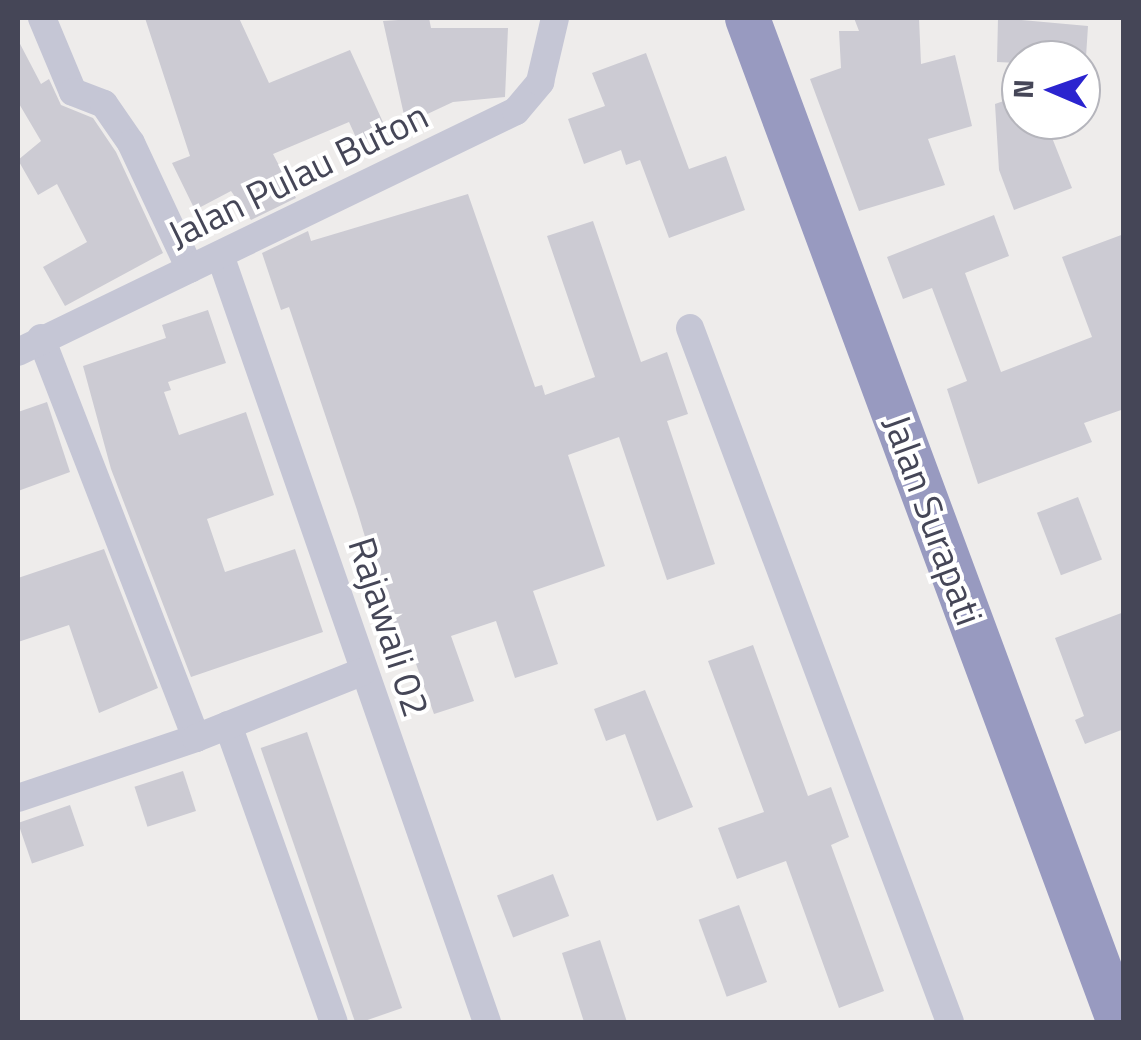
<!DOCTYPE html>
<html>
<head>
<meta charset="utf-8">
<style>
  body { margin:0 }
  #map { position:relative; width:1141px; height:1040px; overflow:hidden; background:#eeeceb; font-family:"Titillium Web",sans-serif }
  div>[style] { position:absolute }
  [style*='--x'] { left:calc(var(--x)*1px); top:calc(var(--y)*1px); width:calc(var(--w)*1px); rotate:calc(var(--a)*1deg) }
  .building>* { inset:0; background:#cccbd3; transform-origin:0 0 }
  .minor>* { height:28px; margin:-14px; padding:0 14px; transform-origin:14px; border-radius:14px; background:#c5c6d5 }
  .trunk>* { height:45px; margin:-22.5px; padding:0 22.5px; transform-origin:22.5px; border-radius:22.5px; background:#989ac0 }
  span { translate:-50% -50%; white-space:nowrap; text-align:center; line-height:1.15; -webkit-text-stroke:8px #fff; paint-order:stroke }
  .street-label { font-size:38px; color:#454657 }
  .frame { position:absolute; inset:0; border:20px solid #454657; pointer-events:none }
  .north { position:absolute; left:1001px; top:40px; width:100px; height:100px; box-sizing:border-box; background:#fff; border:2px solid #b5b5bc; border-radius:50%; rotate:272deg; font-size:28px; font-weight:700; line-height:40px; text-align:center; color:#454657 }
  .north::after { content:''; display:block; margin:auto; width:35px; height:45px; background:#2b24cf; clip-path:polygon(50% 0,100% 100%,50% 72%,0 100%) }
</style>
</head>
<body>
<div id="map">
  <div class="building">
    <i style="clip-path:polygon(145px 18px,239px 18px,269px 83px,350px 50px,387px 131px,358px 142px,349px 122px,273px 154px,296px 198px,251px 220px,231px 191px,195px 210px,172px 163px,190px 156px)"></i>
    <i style="clip-path:polygon(429px 18px,431px 28px,508px 28px,505px 97px,453px 102px,406px 124px,383px 21px)"></i>
    <i style="clip-path:polygon(854px 18px,919px 18px,921px 64px,955px 55px,972px 126px,928px 139px,945px 185px,859px 211px,810px 79px,841px 68px,839px 31px,859px 31px)"></i>
    <i style="clip-path:polygon(998px 18px,1088px 26px,1086px 57px,1028px 54px,1021px 63px,997px 62px)"></i>
    <i style="clip-path:polygon(18px 40px,41px 84px,49px 79px,61px 105px,93px 118px,116px 152px,163px 253px,65px 306px,43px 267px,87px 242px,57px 184px,38px 195px,18px 160px,41px 141px,18px 102px)"></i>
    <i style="clip-path:polygon(646px 53px,689px 169px,726px 156px,745px 210px,669px 238px,640px 160px,626px 165px,621px 150px,584px 164px,568px 119px,605px 106px,592px 73px)"></i>
    <i style="clip-path:polygon(1021px 95px,1021px 120px,1045px 120px,1072px 188px,1014px 210px,999px 170px,995px 104px)"></i>
    <i style="clip-path:polygon(468px 194px,535px 387px,542px 385px,545px 395px,595px 377px,547px 236px,593px 221px,641px 362px,667px 352px,688px 414px,667px 421px,715px 564px,667px 580px,619px 437px,568px 455px,605px 566px,533px 591px,558px 664px,515px 678px,496px 621px,451px 636px,474px 701px,434px 714px,411px 650px,394px 656px,371px 590px,380px 587px,357px 510px,289px 307px,281px 310px,262px 253px,308px 231px,311px 241px)"></i>
    <i style="clip-path:polygon(994px 215px,1009px 256px,965px 273px,1001px 372px,1092px 337px,1062px 257px,1124px 234px,1124px 409px,1084px 423px,1092px 442px,978px 484px,947px 389px,967px 381px,932px 288px,903px 299px,887px 257px)"></i>
    <i style="clip-path:polygon(208px 310px,226px 363px,168px 382px,171px 390px,164px 392px,179px 435px,246px 412px,274px 495px,207px 519px,225px 572px,295px 549px,323px 632px,191px 677px,111px 469px,83px 366px,166px 338px,162px 325px)"></i>
    <i style="clip-path:polygon(47px 402px,70px 472px,18px 491px,18px 412px)"></i>
    <i style="left:1078px;top:497px;width:67px;height:44px;rotate:69deg"></i>
    <i style="clip-path:polygon(104px 549px,158px 688px,99px 713px,69px 625px,18px 642px,18px 578px)"></i>
    <i style="clip-path:polygon(1124px 612px,1124px 729px,1085px 744px,1075px 720px,1084px 716px,1055px 638px)"></i>
    <i style="clip-path:polygon(753px 645px,808px 796px,831px 787px,849px 837px,831px 845px,884px 991px,839px 1008px,786px 861px,737px 879px,718px 828px,764px 812px,708px 661px)"></i>
    <i style="clip-path:polygon(645px 690px,693px 807px,657px 821px,625px 734px,606px 741px,594px 709px)"></i>
    <i style="left:307px;top:732px;width:292px;height:49px;rotate:71deg"></i>
    <i style="left:183px;top:771px;width:42px;height:51px;rotate:72deg"></i>
    <i style="left:70px;top:805px;width:43px;height:55px;rotate:71deg"></i>
    <i style="left:553px;top:874px;width:45px;height:60px;rotate:69deg"></i>
    <i style="left:739px;top:905px;width:82px;height:43px;rotate:70deg"></i>
    <i style="clip-path:polygon(600px 940px,627px 1022px,584px 1022px,562px 953px)"></i>
  </div>
  <div class="minor">
    <i style="--x:42;--y:18;--w:80;--a:67.3"></i>
    <i style="--x:73;--y:92;--w:33;--a:21"></i>
    <i style="--x:104;--y:104;--w:47;--a:55.3"></i>
    <i style="--x:131;--y:143;--w:139;--a:64.9"></i>
    <i style="--x:220;--y:255;--w:812;--a:70.81"></i>
    <i style="--x:690;--y:328;--w:741;--a:69.46"></i>
    <i style="--x:41;--y:338;--w:429;--a:68.8"></i>
    <i style="--x:18;--y:352;--w:553;--a:-25.82"></i>
    <i style="--x:516;--y:111;--w:38;--a:-50"></i>
    <i style="--x:540;--y:82;--w:66;--a:-76.8"></i>
    <i style="--x:228;--y:725;--w:315;--a:70.4"></i>
    <i style="--x:18;--y:798;--w:188;--a:-18.6"></i>
    <i style="--x:196;--y:738;--w:179;--a:-21.7"></i>
  </div>
  <div class="trunk">
    <i style="--x:747;--y:18;--w:1071;--a:69.67"></i>
  </div>
  <div class="street-label">
    <span style="left:298px;top:175px;rotate:-26deg">Jalan Pulau Buton</span>
    <span style="left:933px;top:520px;rotate:70deg">Jalan Surapati</span>
    <span style="left:389px;top:627px;rotate:72deg">Rajawali 02</span>
  </div>
  <div class="frame"></div>
  <div class="north">N</div>
</div>
</body>
</html>
